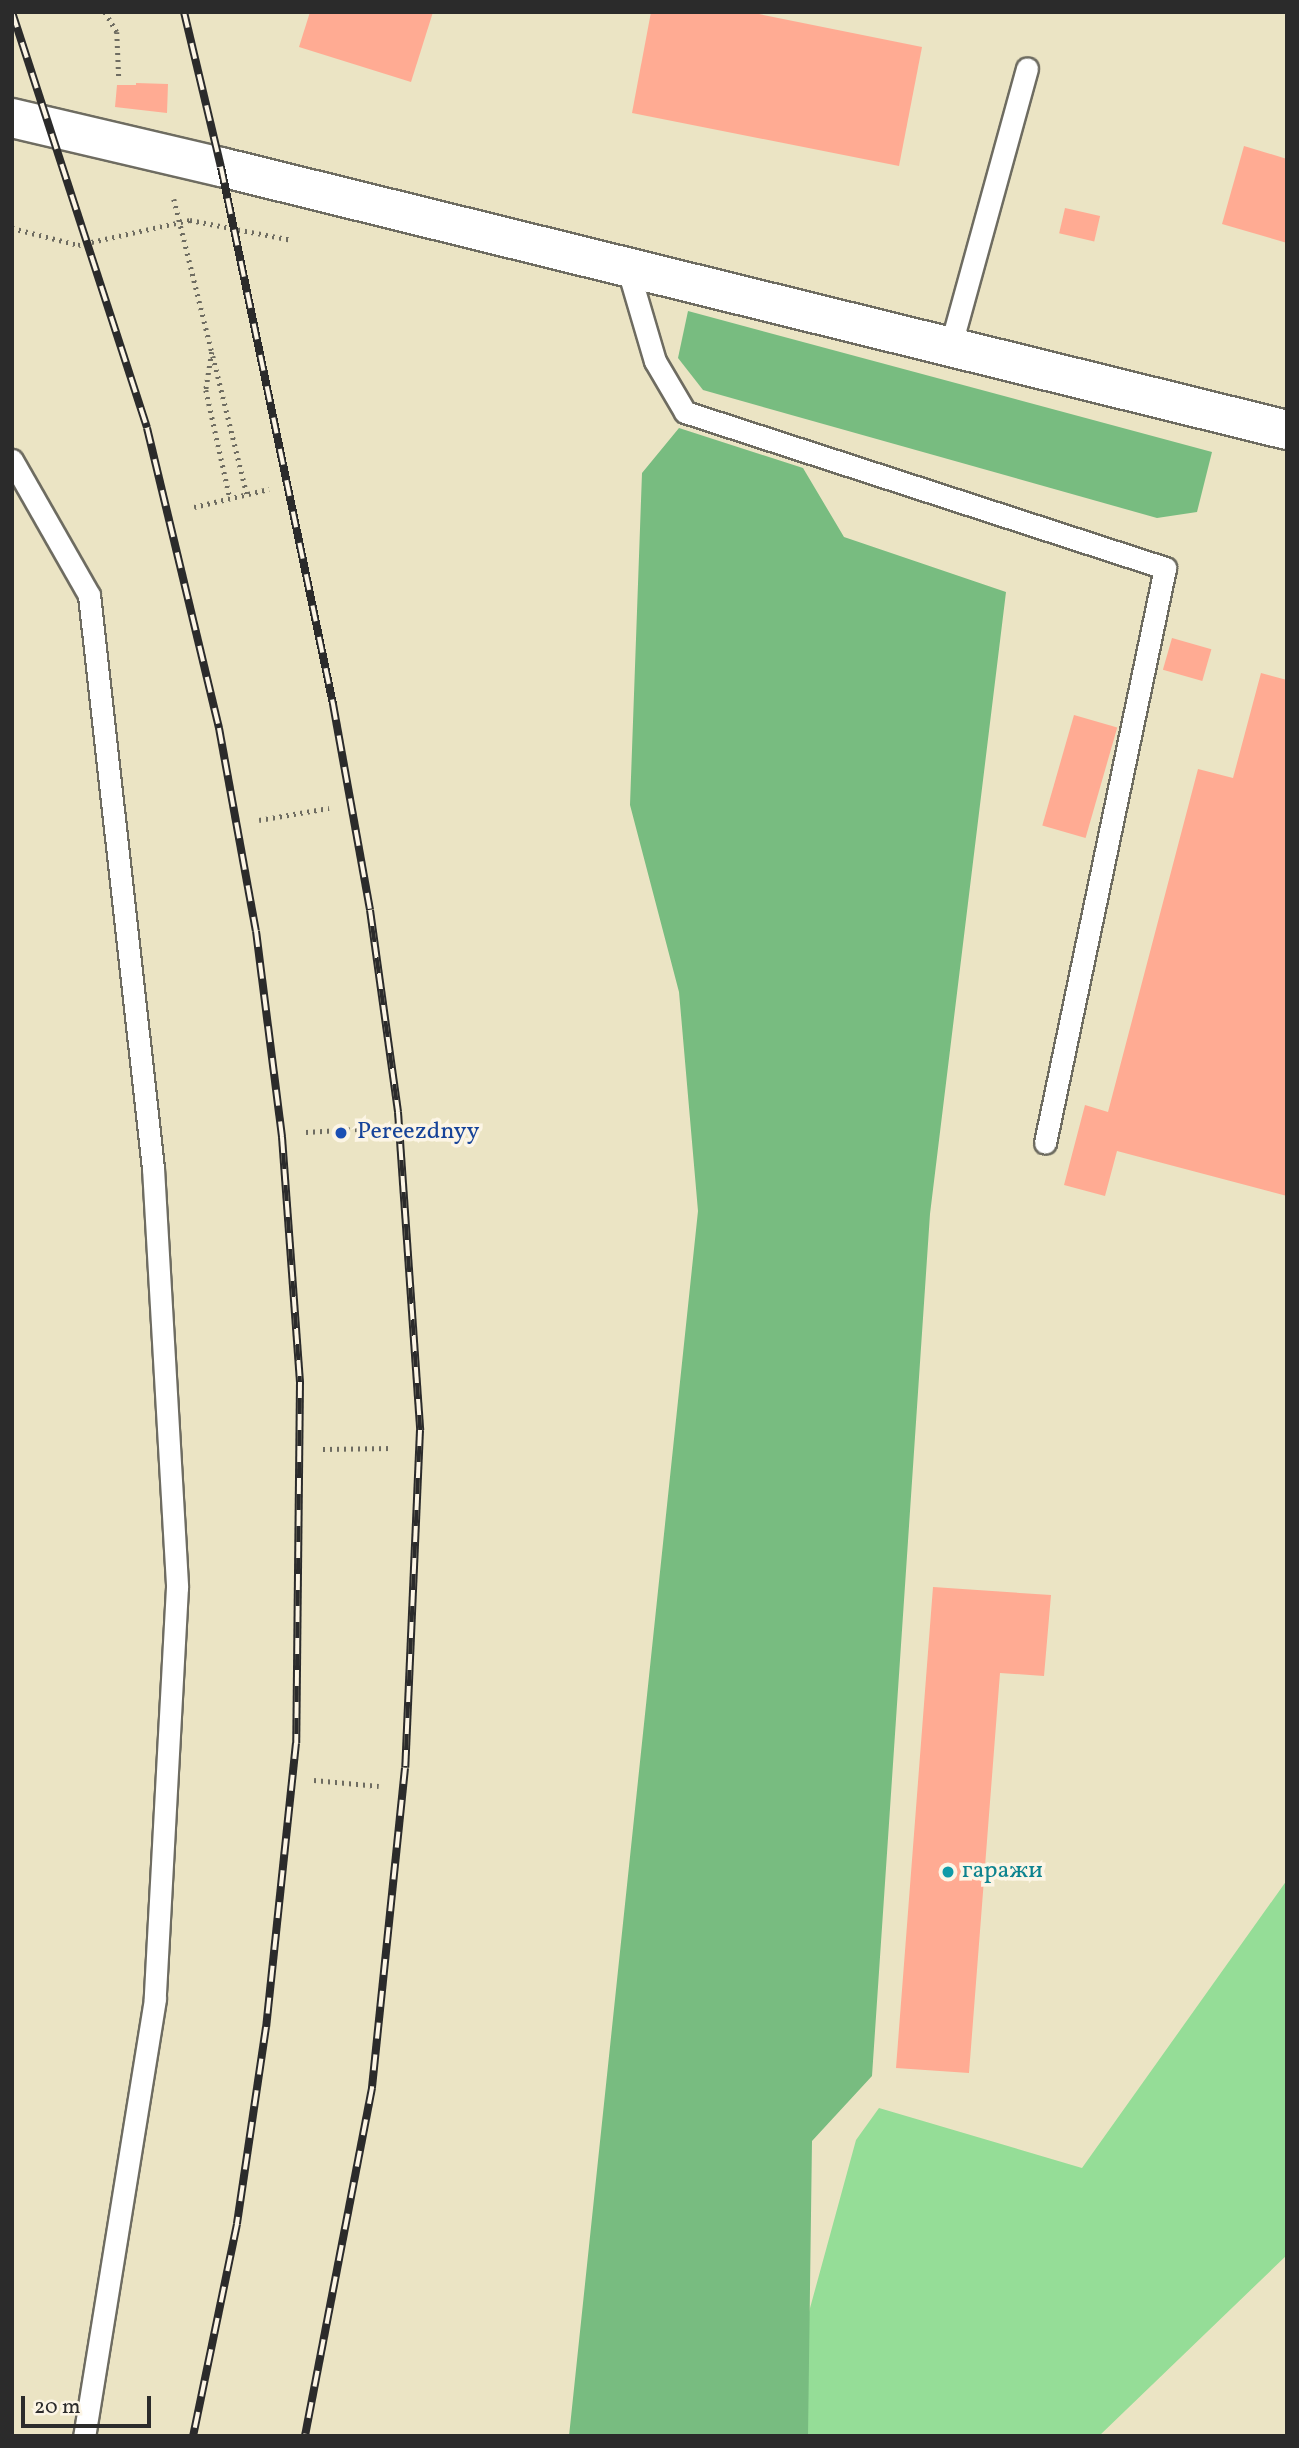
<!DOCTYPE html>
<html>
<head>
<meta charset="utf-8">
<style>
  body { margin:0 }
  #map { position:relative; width:1299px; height:2448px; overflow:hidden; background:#ebe4c4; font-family:Vollkorn,serif }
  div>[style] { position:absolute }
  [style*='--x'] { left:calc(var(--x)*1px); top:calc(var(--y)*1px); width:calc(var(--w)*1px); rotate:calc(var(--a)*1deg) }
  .green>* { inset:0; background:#95dd97 }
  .forest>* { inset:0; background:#78bc80 }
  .building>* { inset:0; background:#ffab93; transform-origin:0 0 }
  .path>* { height:4.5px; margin-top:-2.25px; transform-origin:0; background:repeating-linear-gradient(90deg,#6e6c61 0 2px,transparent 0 7px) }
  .roads { filter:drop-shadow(2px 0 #6e6c61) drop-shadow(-2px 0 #6e6c61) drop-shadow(0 2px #6e6c61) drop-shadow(0 -2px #6e6c61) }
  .service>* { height:21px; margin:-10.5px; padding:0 10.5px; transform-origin:10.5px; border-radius:10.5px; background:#fff }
  .tertiary>* { height:38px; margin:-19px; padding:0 19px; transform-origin:19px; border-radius:19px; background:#fff }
  .rail>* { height:8px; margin-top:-4px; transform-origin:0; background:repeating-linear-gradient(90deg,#fcf5e5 0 16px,#2b2b2b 0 32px); box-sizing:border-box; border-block:2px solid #2b2b2b }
  .dots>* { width:19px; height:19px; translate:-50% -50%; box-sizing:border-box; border:4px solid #fcf5e5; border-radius:50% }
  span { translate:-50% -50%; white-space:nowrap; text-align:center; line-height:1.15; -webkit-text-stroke:7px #fcf5e5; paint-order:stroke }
  .transit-label { font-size:24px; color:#164399 }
  .left { translate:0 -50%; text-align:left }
  .culture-label { font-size:24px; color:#0d838f }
  .frame { position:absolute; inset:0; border:14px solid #2b2b2b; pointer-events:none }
  .scale { position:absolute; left:21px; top:2396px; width:130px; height:32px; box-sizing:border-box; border:4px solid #2b2b2b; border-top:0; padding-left:9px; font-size:21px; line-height:24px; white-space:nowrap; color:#2b2b2b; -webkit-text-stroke:5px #fcf5e5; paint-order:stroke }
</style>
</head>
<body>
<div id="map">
  <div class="green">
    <i style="clip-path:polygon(1287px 1880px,1287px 2255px,1099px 2436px,775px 2436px,856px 2140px,879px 2108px,1082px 2168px)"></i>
  </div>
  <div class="forest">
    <i style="clip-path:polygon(688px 311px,1212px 452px,1197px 512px,1157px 518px,703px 390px,678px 358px)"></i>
    <i style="clip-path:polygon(679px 428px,803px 468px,844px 537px,1006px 592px,930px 1214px,872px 2076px,812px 2141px,808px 2436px,569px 2436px,698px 1211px,679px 992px,630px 805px,642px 473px)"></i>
  </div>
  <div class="building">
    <i style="clip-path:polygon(310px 12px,433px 12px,411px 82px,299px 47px)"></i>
    <i style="clip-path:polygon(651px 12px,749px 12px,922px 47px,899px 166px,632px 113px)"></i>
    <i style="clip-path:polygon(136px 83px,168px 84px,167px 113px,115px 107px,117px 85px,136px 85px)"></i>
    <i style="clip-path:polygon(1244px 146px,1287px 159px,1287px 243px,1222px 224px)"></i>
    <i style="left:1065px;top:208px;width:36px;height:26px;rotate:13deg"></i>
    <i style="left:1172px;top:638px;width:41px;height:33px;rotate:16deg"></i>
    <i style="clip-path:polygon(1261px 673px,1287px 680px,1287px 1196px,1117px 1151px,1105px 1196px,1064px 1185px,1085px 1105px,1108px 1112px,1198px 769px,1233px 778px)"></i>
    <i style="left:1074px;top:715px;width:45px;height:115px;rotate:16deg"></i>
    <i style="clip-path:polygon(933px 1587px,1051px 1595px,1044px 1676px,1000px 1673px,969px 2073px,896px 2068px)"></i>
  </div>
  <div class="path">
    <i style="--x:105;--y:12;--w:23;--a:59"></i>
    <i style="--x:117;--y:32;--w:48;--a:87.6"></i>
    <i style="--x:174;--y:199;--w:158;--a:76.1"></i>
    <i style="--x:212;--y:352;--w:38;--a:99"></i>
    <i style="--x:206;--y:390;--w:111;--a:77.5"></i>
    <i style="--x:12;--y:228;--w:68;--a:14.4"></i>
    <i style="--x:78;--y:245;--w:115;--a:-12.6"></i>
    <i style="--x:190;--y:220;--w:104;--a:11.1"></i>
    <i style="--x:213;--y:356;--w:142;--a:76.2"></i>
    <i style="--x:194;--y:507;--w:77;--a:-13.5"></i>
    <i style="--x:259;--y:820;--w:71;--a:-9.7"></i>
    <i style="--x:306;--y:1132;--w:69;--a:-3.3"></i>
    <i style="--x:323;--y:1449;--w:70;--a:-0.8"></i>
    <i style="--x:314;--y:1780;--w:65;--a:5.3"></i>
  </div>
  <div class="roads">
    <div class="service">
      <i style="--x:627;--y:266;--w:99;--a:73.6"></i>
      <i style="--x:655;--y:361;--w:59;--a:59.5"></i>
      <i style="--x:685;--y:412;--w:505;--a:18"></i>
      <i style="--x:1165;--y:568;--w:587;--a:101.79"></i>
      <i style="--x:950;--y:348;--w:290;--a:-74.6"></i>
      <i style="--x:12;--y:460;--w:155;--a:60.3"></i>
      <i style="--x:89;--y:595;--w:577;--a:83.63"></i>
      <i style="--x:153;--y:1168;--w:420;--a:86.7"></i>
      <i style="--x:177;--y:1587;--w:413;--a:93.1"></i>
      <i style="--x:155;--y:1999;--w:443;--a:99.2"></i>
    </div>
    <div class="tertiary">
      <i style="--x:12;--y:118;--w:215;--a:13.2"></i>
      <i style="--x:221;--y:167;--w:1098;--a:13.86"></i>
    </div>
  </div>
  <div class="rail">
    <i style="--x:12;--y:12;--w:437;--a:72"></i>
    <i style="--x:147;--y:428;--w:309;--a:76.5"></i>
    <i style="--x:219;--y:728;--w:206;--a:79.7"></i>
    <i style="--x:256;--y:931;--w:208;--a:82.8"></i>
    <i style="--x:282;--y:1137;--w:246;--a:85.8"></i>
    <i style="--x:300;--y:1382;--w:361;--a:90.6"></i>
    <i style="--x:296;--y:1743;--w:286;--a:96"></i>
    <i style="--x:266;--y:2027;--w:199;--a:98.4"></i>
    <i style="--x:237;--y:2224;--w:217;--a:101.7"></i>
    <i style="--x:184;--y:12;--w:159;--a:76.6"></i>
    <i style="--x:221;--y:167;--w:549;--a:78.22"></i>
    <i style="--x:333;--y:704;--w:209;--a:79.8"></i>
    <i style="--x:370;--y:910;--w:204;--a:82.1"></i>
    <i style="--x:398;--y:1112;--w:319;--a:86"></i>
    <i style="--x:420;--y:1430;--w:338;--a:92.5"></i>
    <i style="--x:405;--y:1768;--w:322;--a:95.9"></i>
    <i style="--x:372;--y:2088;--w:354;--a:100.9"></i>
  </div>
  <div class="dots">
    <i style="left:341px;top:1133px;background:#1a4fb4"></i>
    <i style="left:948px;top:1872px;background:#0f9aa8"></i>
  </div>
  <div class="transit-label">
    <span class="left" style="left:357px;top:1133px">Pereezdnyy</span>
  </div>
  <div class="culture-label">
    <span class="left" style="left:962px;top:1872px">гаражи</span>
  </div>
  <div class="frame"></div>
  <div class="scale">20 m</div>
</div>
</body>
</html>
